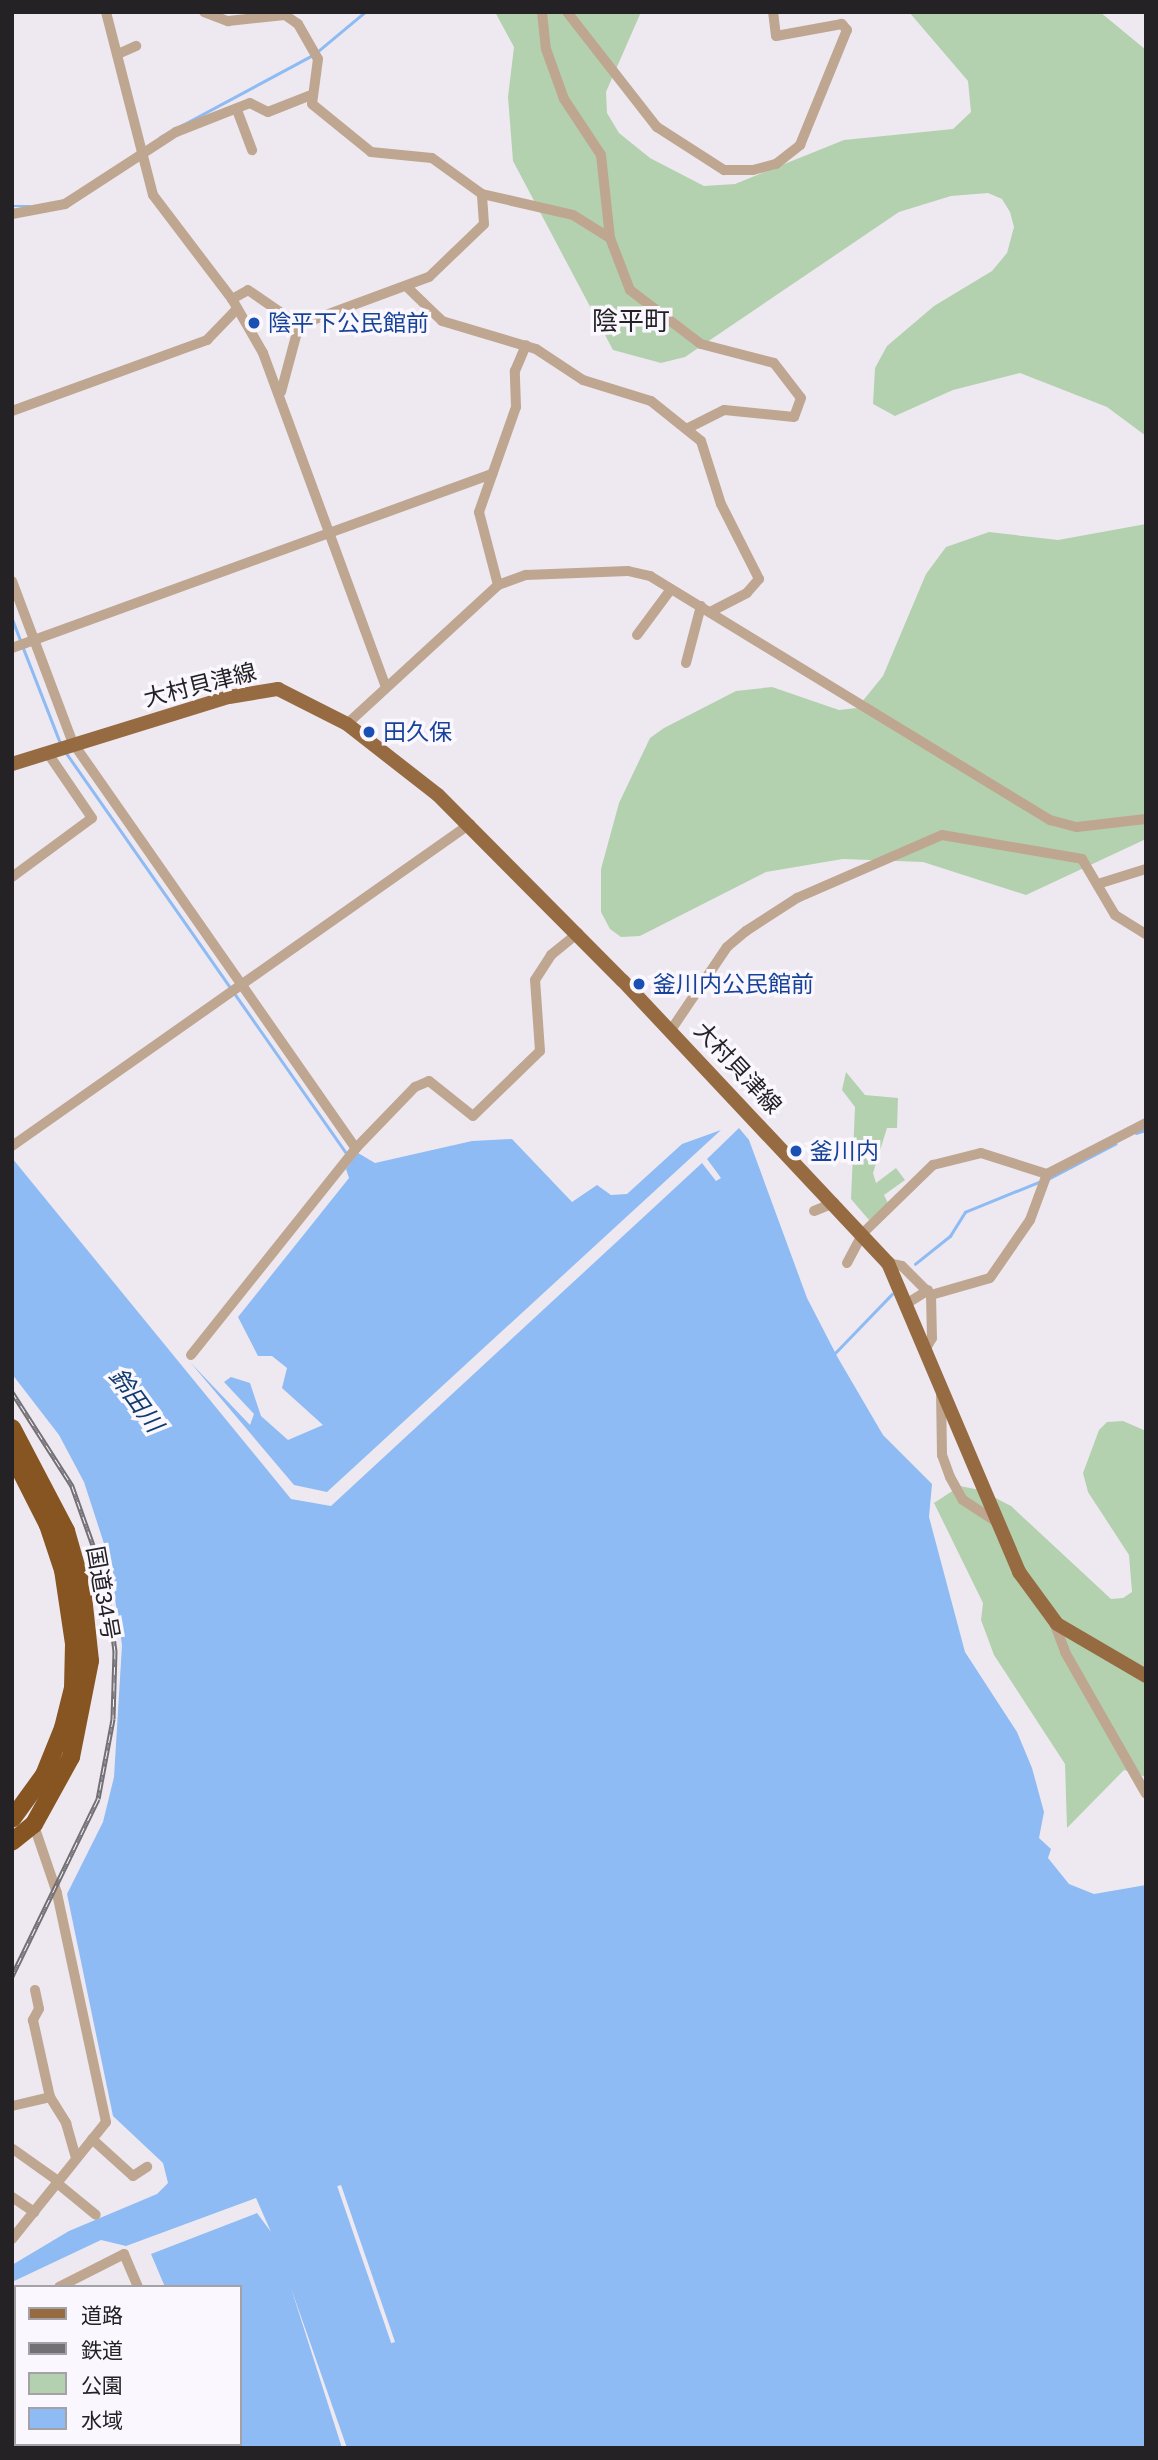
<!DOCTYPE html>
<html>
<head>
<meta charset="utf-8">
<style>
  body { margin:0 }
  #map { position:relative; width:1158px; height:2460px; overflow:hidden; background:#eee9f1; font-family:Helvetica,"Noto Sans JP",sans-serif }
  div>[style] { position:absolute }
  [style*='--x'] { left:calc(var(--x)*1px); top:calc(var(--y)*1px); width:calc(var(--w)*1px); rotate:calc(var(--a)*1deg) }
  .green>* { inset:0; background:#b4d1af }
  .water>* { inset:0; background:#8ebbf3 }
  .pier>* { inset:0; background:#eee9f1; transform-origin:0 0 }
  .stream>* { height:2.5px; margin:-1.25px; padding:0 1.25px; transform-origin:1.25px; border-radius:1.25px; background:#8ebbf3 }
  .street>* { height:10px; margin:-5px; padding:0 5px; transform-origin:5px; border-radius:5px; background:#bfa690 }
  .primary>* { height:14px; margin:-7px; padding:0 7px; transform-origin:7px; border-radius:7px; background:#976b42 }
  .highway>* { height:18px; margin:-9px; padding:0 9px; transform-origin:9px; border-radius:9px; background:#875522 }
  .rail>* { height:5px; margin-top:-2.5px; transform-origin:0; background:repeating-linear-gradient(90deg,#fbf7fe 0 8px,#737075 0 16px); box-sizing:border-box; border-block:2px solid #737075 }
  .dots>* { width:19px; height:19px; translate:-50% -50%; box-sizing:border-box; border:4px solid #fbf7fe; border-radius:50% }
  span { translate:-50% -50%; white-space:nowrap; text-align:center; line-height:1.15; -webkit-text-stroke:7px #fbf7fe; paint-order:stroke }
  .transit-label { font-size:23px; color:#164399 }
  .left { translate:0 -50%; text-align:left }
  .street-label { font-size:23px; color:#242225 }
  .water-label { font-size:24px; color:#0f3b6d; font-style:italic }
  .quarter-label { font-size:26px; color:#242225 }
  .frame { position:absolute; inset:0; border:14px solid #242225; pointer-events:none }
  .legend { position:absolute; left:14px; top:2285px; width:228px; height:161px; box-sizing:border-box; background:#fbf7fe; border:2px solid #a5a2a7; margin:0; padding:9px 12px; list-style:none; font-size:21px; color:#242225 }
  .legend li { display:flex; align-items:center; gap:14px; height:35px }
  .legend b { width:35px; border:2px solid #a5a2a7 }
</style>
</head>
<body>
<div id="map">
  <div class="green">
    <i style="clip-path:polygon(495px 12px,641px 12px,606px 92px,607px 113px,619px 133px,650px 158px,704px 186px,735px 184px,844px 140px,953px 129px,971px 112px,968px 81px,909px 12px,1100px 12px,1146px 50px,1146px 436px,1107px 407px,1020px 373px,953px 390px,895px 416px,873px 404px,875px 368px,887px 346px,934px 306px,992px 271px,1007px 253px,1014px 227px,1010px 212px,1002px 199px,988px 193px,951px 196px,899px 212px,685px 357px,661px 363px,613px 350px,513px 161px,508px 97px,514px 47px)"></i>
    <i style="clip-path:polygon(1146px 524px,1146px 839px,1026px 895px,923px 862px,843px 859px,766px 872px,640px 936px,621px 937px,610px 929px,601px 912px,601px 869px,619px 803px,650px 738px,664px 728px,736px 691px,772px 687px,839px 710px,857px 708px,883px 676px,926px 574px,946px 547px,989px 532px,1058px 540px)"></i>
    <i style="clip-path:polygon(846px 1072px,865px 1095px,898px 1098px,897px 1128px,887px 1128px,873px 1173px,876px 1183px,896px 1168px,905px 1180px,884px 1195px,889px 1205px,869px 1220px,851px 1199px,855px 1107px,842px 1090px)"></i>
    <i style="clip-path:polygon(1123px 1421px,1146px 1431px,1146px 1777px,1124px 1770px,1067px 1828px,1065px 1764px,994px 1655px,981px 1620px,983px 1603px,934px 1503px,960px 1486px,980px 1490px,1011px 1506px,1111px 1599px,1123px 1598px,1132px 1592px,1129px 1555px,1088px 1492px,1083px 1473px,1099px 1430px,1107px 1422px)"></i>
  </div>
  <div class="water">
    <i style="clip-path:polygon(739px 1128px,749px 1140px,807px 1298px,838px 1358px,883px 1435px,932px 1484px,929px 1517px,965px 1652px,1017px 1732px,1032px 1768px,1044px 1812px,1039px 1838px,1051px 1849px,1048px 1858px,1069px 1884px,1094px 1894px,1146px 1885px,1146px 2448px,347px 2448px,291px 2288px,342px 2448px,167px 2448px,240px 2444px,240px 2287px,165px 2287px,151px 2254px,257px 2213px,271px 2232px,256px 2198px,126px 2246px,101px 2240px,12px 2282px,12px 2265px,69px 2231px,157px 2194px,168px 2183px,163px 2163px,113px 2116px,67px 1894px,103px 1822px,114px 1777px,122px 1645px,109px 1559px,84px 1482px,59px 1435px,12px 1374px,12px 1158px,291px 1499px,331px 1506px,702px 1163px,716px 1181px,721px 1178px,707px 1159px)"></i>
    <i style="clip-path:polygon(721px 1130px,327px 1492px,294px 1485px,190px 1362px,250px 1425px,254px 1414px,224px 1382px,231px 1377px,250px 1383px,261px 1416px,288px 1440px,323px 1425px,282px 1388px,287px 1368px,272px 1356px,258px 1356px,238px 1317px,349px 1178px,346px 1169px,358px 1153px,375px 1163px,472px 1141px,512px 1139px,572px 1202px,597px 1185px,611px 1195px,627px 1194px,682px 1144px)"></i>
  </div>
  <div class="pier">
    <i style="left:341px;top:2185px;width:166px;height:4px;rotate:71deg"></i>
  </div>
  <div class="stream">
    <i style="--x:317;--y:52;--w:62;--a:-39.8"></i>
    <i style="--x:160;--y:137;--w:171;--a:-28.2"></i>
    <i style="--x:12;--y:206;--w:18;--a:0"></i>
    <i style="--x:12;--y:618;--w:25;--a:69"></i>
    <i style="--x:23;--y:647;--w:102;--a:68.7"></i>
    <i style="--x:67;--y:754;--w:500;--a:55.01"></i>
    <i style="--x:1136;--y:1133;--w:10;--a:-17"></i>
    <i style="--x:1048;--y:1179;--w:76;--a:-27.6"></i>
    <i style="--x:915;--y:1264;--w:45;--a:-38.7"></i>
    <i style="--x:950;--y:1236;--w:28;--a:-58"></i>
    <i style="--x:965;--y:1212;--w:82;--a:-22.2"></i>
    <i style="--x:834;--y:1354;--w:83;--a:-46"></i>
  </div>
  <div class="street">
    <i style="--x:106;--y:12;--w:189;--a:75.6"></i>
    <i style="--x:153;--y:195;--w:131;--a:52.8"></i>
    <i style="--x:232;--y:299;--w:62;--a:60.1"></i>
    <i style="--x:263;--y:353;--w:356;--a:69.8"></i>
    <i style="--x:204;--y:12;--w:26;--a:21"></i>
    <i style="--x:228;--y:21;--w:57;--a:-6"></i>
    <i style="--x:285;--y:15;--w:16;--a:35"></i>
    <i style="--x:298;--y:24;--w:40;--a:60.3"></i>
    <i style="--x:318;--y:59;--w:45;--a:97.6"></i>
    <i style="--x:312;--y:104;--w:76;--a:39.1"></i>
    <i style="--x:371;--y:152;--w:61;--a:5.6"></i>
    <i style="--x:432;--y:158;--w:62;--a:35.8"></i>
    <i style="--x:482;--y:194;--w:93;--a:13"></i>
    <i style="--x:573;--y:215;--w:44;--a:31.9"></i>
    <i style="--x:542;--y:12;--w:37;--a:84"></i>
    <i style="--x:546;--y:49;--w:53;--a:70.2"></i>
    <i style="--x:564;--y:99;--w:67;--a:56.5"></i>
    <i style="--x:601;--y:155;--w:83;--a:83.8"></i>
    <i style="--x:610;--y:238;--w:56;--a:69"></i>
    <i style="--x:630;--y:290;--w:89;--a:37.3"></i>
    <i style="--x:701;--y:344;--w:75;--a:14.6"></i>
    <i style="--x:774;--y:363;--w:44;--a:52.4"></i>
    <i style="--x:801;--y:398;--w:20;--a:110"></i>
    <i style="--x:794;--y:417;--w:70;--a:-174.3"></i>
    <i style="--x:724;--y:410;--w:40;--a:153.4"></i>
    <i style="--x:567;--y:12;--w:146;--a:52"></i>
    <i style="--x:657;--y:127;--w:80;--a:32.7"></i>
    <i style="--x:724;--y:170;--w:29;--a:0"></i>
    <i style="--x:753;--y:170;--w:24;--a:-15"></i>
    <i style="--x:776;--y:164;--w:31;--a:-38"></i>
    <i style="--x:800;--y:145;--w:124;--a:-67.8"></i>
    <i style="--x:847;--y:30;--w:8;--a:-130"></i>
    <i style="--x:842;--y:24;--w:67;--a:169.7"></i>
    <i style="--x:776;--y:36;--w:24;--a:-97"></i>
    <i style="--x:118;--y:54;--w:20;--a:-24"></i>
    <i style="--x:237;--y:110;--w:43;--a:69.4"></i>
    <i style="--x:12;--y:214;--w:54;--a:-10.7"></i>
    <i style="--x:65;--y:204;--w:132;--a:-33"></i>
    <i style="--x:176;--y:132;--w:79;--a:-21.4"></i>
    <i style="--x:250;--y:103;--w:20;--a:27"></i>
    <i style="--x:268;--y:112;--w:46;--a:-21.6"></i>
    <i style="--x:408;--y:288;--w:47;--a:44.1"></i>
    <i style="--x:442;--y:321;--w:98;--a:16.6"></i>
    <i style="--x:536;--y:349;--w:56;--a:33.4"></i>
    <i style="--x:583;--y:380;--w:71;--a:17.2"></i>
    <i style="--x:651;--y:401;--w:64;--a:38.7"></i>
    <i style="--x:701;--y:441;--w:66;--a:72.4"></i>
    <i style="--x:721;--y:504;--w:84;--a:63.1"></i>
    <i style="--x:759;--y:579;--w:18;--a:131"></i>
    <i style="--x:747;--y:593;--w:42;--a:152.8"></i>
    <i style="--x:232;--y:299;--w:18;--a:-29"></i>
    <i style="--x:248;--y:290;--w:62;--a:34.5"></i>
    <i style="--x:299;--y:325;--w:139;--a:-20.3"></i>
    <i style="--x:429;--y:277;--w:76;--a:-43.9"></i>
    <i style="--x:484;--y:224;--w:30;--a:-94"></i>
    <i style="--x:281;--y:392;--w:69;--a:-75"></i>
    <i style="--x:12;--y:411;--w:208;--a:-20"></i>
    <i style="--x:207;--y:340;--w:42;--a:-46"></i>
    <i style="--x:12;--y:581;--w:173;--a:69.4"></i>
    <i style="--x:73;--y:743;--w:494;--a:55.1"></i>
    <i style="--x:498;--y:585;--w:75;--a:-104.6"></i>
    <i style="--x:479;--y:512;--w:111;--a:-70.6"></i>
    <i style="--x:516;--y:407;--w:36;--a:-92"></i>
    <i style="--x:515;--y:371;--w:28;--a:-67"></i>
    <i style="--x:637;--y:635;--w:57;--a:-53.5"></i>
    <i style="--x:12;--y:648;--w:511;--a:-19.93"></i>
    <i style="--x:686;--y:663;--w:59;--a:-75.3"></i>
    <i style="--x:347;--y:724;--w:205;--a:-42.6"></i>
    <i style="--x:498;--y:585;--w:30;--a:-20"></i>
    <i style="--x:526;--y:575;--w:102;--a:-2.2"></i>
    <i style="--x:628;--y:571;--w:23;--a:13"></i>
    <i style="--x:650;--y:576;--w:469;--a:31.4"></i>
    <i style="--x:1050;--y:820;--w:28;--a:15"></i>
    <i style="--x:1077;--y:827;--w:69;--a:-6.6"></i>
    <i style="--x:12;--y:877;--w:99;--a:-36.4"></i>
    <i style="--x:92;--y:818;--w:80;--a:-124.3"></i>
    <i style="--x:1101;--y:883;--w:47;--a:-17.3"></i>
    <i style="--x:671;--y:1030;--w:100;--a:-56"></i>
    <i style="--x:727;--y:947;--w:25;--a:-40"></i>
    <i style="--x:746;--y:931;--w:61;--a:-32.9"></i>
    <i style="--x:797;--y:898;--w:158;--a:-23.5"></i>
    <i style="--x:942;--y:835;--w:142;--a:9.7"></i>
    <i style="--x:1082;--y:859;--w:65;--a:59.5"></i>
    <i style="--x:1115;--y:915;--w:36;--a:32"></i>
    <i style="--x:12;--y:1146;--w:560;--a:-35.11"></i>
    <i style="--x:814;--y:1211;--w:22;--a:-22"></i>
    <i style="--x:847;--y:1263;--w:34;--a:-62"></i>
    <i style="--x:863;--y:1233;--w:98;--a:-44.2"></i>
    <i style="--x:933;--y:1165;--w:49;--a:-14"></i>
    <i style="--x:981;--y:1153;--w:69;--a:17.7"></i>
    <i style="--x:1047;--y:1174;--w:111;--a:-27.3"></i>
    <i style="--x:888;--y:1263;--w:14;--a:12"></i>
    <i style="--x:902;--y:1266;--w:41;--a:45"></i>
    <i style="--x:931;--y:1295;--w:43;--a:88.7"></i>
    <i style="--x:932;--y:1338;--w:14;--a:120"></i>
    <i style="--x:931;--y:1295;--w:61;--a:-16.1"></i>
    <i style="--x:990;--y:1278;--w:70;--a:-55.4"></i>
    <i style="--x:1030;--y:1220;--w:49;--a:-69.7"></i>
    <i style="--x:906;--y:1304;--w:26;--a:-32"></i>
    <i style="--x:191;--y:1355;--w:265;--a:-51.4"></i>
    <i style="--x:356;--y:1148;--w:85;--a:-46"></i>
    <i style="--x:415;--y:1087;--w:15;--a:-23"></i>
    <i style="--x:429;--y:1081;--w:56;--a:38.5"></i>
    <i style="--x:473;--y:1116;--w:93;--a:-44.1"></i>
    <i style="--x:540;--y:1051;--w:71;--a:-94"></i>
    <i style="--x:535;--y:980;--w:30;--a:-57"></i>
    <i style="--x:551;--y:955;--w:35;--a:-39"></i>
    <i style="--x:941;--y:1391;--w:64;--a:89.1"></i>
    <i style="--x:942;--y:1455;--w:23;--a:70"></i>
    <i style="--x:950;--y:1477;--w:26;--a:61"></i>
    <i style="--x:963;--y:1500;--w:38;--a:33"></i>
    <i style="--x:1053;--y:1620;--w:34;--a:69"></i>
    <i style="--x:1065;--y:1652;--w:163;--a:60.3"></i>
    <i style="--x:35;--y:1990;--w:19;--a:78"></i>
    <i style="--x:39;--y:2009;--w:13;--a:119"></i>
    <i style="--x:33;--y:2020;--w:79;--a:77.6"></i>
    <i style="--x:50;--y:2097;--w:31;--a:58"></i>
    <i style="--x:66;--y:2123;--w:37;--a:74"></i>
    <i style="--x:12;--y:2106;--w:39;--a:-13"></i>
    <i style="--x:92;--y:2139;--w:55;--a:42.1"></i>
    <i style="--x:133;--y:2176;--w:17;--a:-33"></i>
    <i style="--x:13;--y:2149;--w:55;--a:35.4"></i>
    <i style="--x:57;--y:2183;--w:50;--a:39.4"></i>
    <i style="--x:12;--y:2197;--w:27;--a:34"></i>
    <i style="--x:12;--y:2239;--w:150;--a:-51.2"></i>
    <i style="--x:106;--y:2122;--w:234;--a:-102.1"></i>
    <i style="--x:57;--y:1893;--w:74;--a:-108.9"></i>
    <i style="--x:59;--y:2287;--w:73;--a:-26.9"></i>
    <i style="--x:124;--y:2254;--w:36;--a:67"></i>
    <i style="--x:12;--y:2311;--w:5;--a:37"></i>
    <i style="--x:125;--y:2444;--w:5;--a:53"></i>
    <i style="--x:96;--y:2448;--w:4;--a:-76"></i>
  </div>
  <div class="primary">
    <i style="--x:12;--y:764;--w:227;--a:-17.2"></i>
    <i style="--x:229;--y:697;--w:50;--a:-9.3"></i>
    <i style="--x:278;--y:689;--w:77;--a:26.9"></i>
    <i style="--x:347;--y:724;--w:115;--a:38"></i>
    <i style="--x:438;--y:795;--w:262;--a:45.2"></i>
    <i style="--x:623;--y:981;--w:387;--a:46.8"></i>
    <i style="--x:888;--y:1263;--w:336;--a:67"></i>
    <i style="--x:1019;--y:1572;--w:64;--a:53.8"></i>
    <i style="--x:1057;--y:1624;--w:103;--a:30.3"></i>
  </div>
  <div class="highway">
    <i style="--x:12;--y:1428;--w:116;--a:62.3"></i>
    <i style="--x:66;--y:1531;--w:58;--a:74.1"></i>
    <i style="--x:82;--y:1587;--w:74;--a:83.8"></i>
    <i style="--x:90;--y:1661;--w:98;--a:101.2"></i>
    <i style="--x:71;--y:1757;--w:77;--a:118.9"></i>
    <i style="--x:34;--y:1824;--w:28;--a:141"></i>
    <i style="--x:12;--y:1454;--w:80;--a:63.1"></i>
    <i style="--x:48;--y:1525;--w:47;--a:71.6"></i>
    <i style="--x:63;--y:1570;--w:75;--a:81.5"></i>
    <i style="--x:74;--y:1644;--w:44;--a:91.3"></i>
    <i style="--x:73;--y:1688;--w:41;--a:104"></i>
    <i style="--x:63;--y:1728;--w:51;--a:112"></i>
    <i style="--x:44;--y:1775;--w:54;--a:126"></i>
  </div>
  <div class="rail">
    <i style="--x:12;--y:1392;--w:112;--a:57.4"></i>
    <i style="--x:72;--y:1486;--w:102;--a:70.5"></i>
    <i style="--x:106;--y:1582;--w:70;--a:82.6"></i>
    <i style="--x:115;--y:1651;--w:68;--a:91.7"></i>
    <i style="--x:113;--y:1719;--w:81;--a:100.6"></i>
    <i style="--x:98;--y:1799;--w:197;--a:115.9"></i>
  </div>
  <div class="dots">
    <i style="left:254px;top:323px;background:#1a4fb4"></i>
    <i style="left:369px;top:732px;background:#1a4fb4"></i>
    <i style="left:639px;top:984px;background:#1a4fb4"></i>
    <i style="left:796px;top:1151px;background:#1a4fb4"></i>
  </div>
  <div class="transit-label">
    <span class="left" style="left:268px;top:323px">陰平下公民館前</span>
    <span class="left" style="left:383px;top:732px">田久保</span>
    <span class="left" style="left:653px;top:984px">釜川内公民館前</span>
    <span class="left" style="left:810px;top:1151px">釜川内</span>
  </div>
  <div class="street-label">
    <span style="left:200px;top:685px;rotate:-14deg">大村貝津線</span>
    <span style="left:738px;top:1068px;rotate:47deg">大村貝津線</span>
    <span style="left:103px;top:1593px;rotate:80deg">国道34号</span>
  </div>
  <div class="water-label">
    <span style="left:136px;top:1400px;rotate:54deg">鈴田川</span>
  </div>
  <div class="quarter-label">
    <span style="left:631px;top:322px">陰平町</span>
  </div>
  <div class="frame"></div>
  <ul class="legend">
  <li><b style="height:9px;background:#976b42"></b>道路</li>
  <li><b style="height:9px;background:#737075"></b>鉄道</li>
  <li><b style="height:19px;background:#b4d1af"></b>公園</li>
  <li><b style="height:19px;background:#8ebbf3"></b>水域</li>
  </ul>
</div>
</body>
</html>
